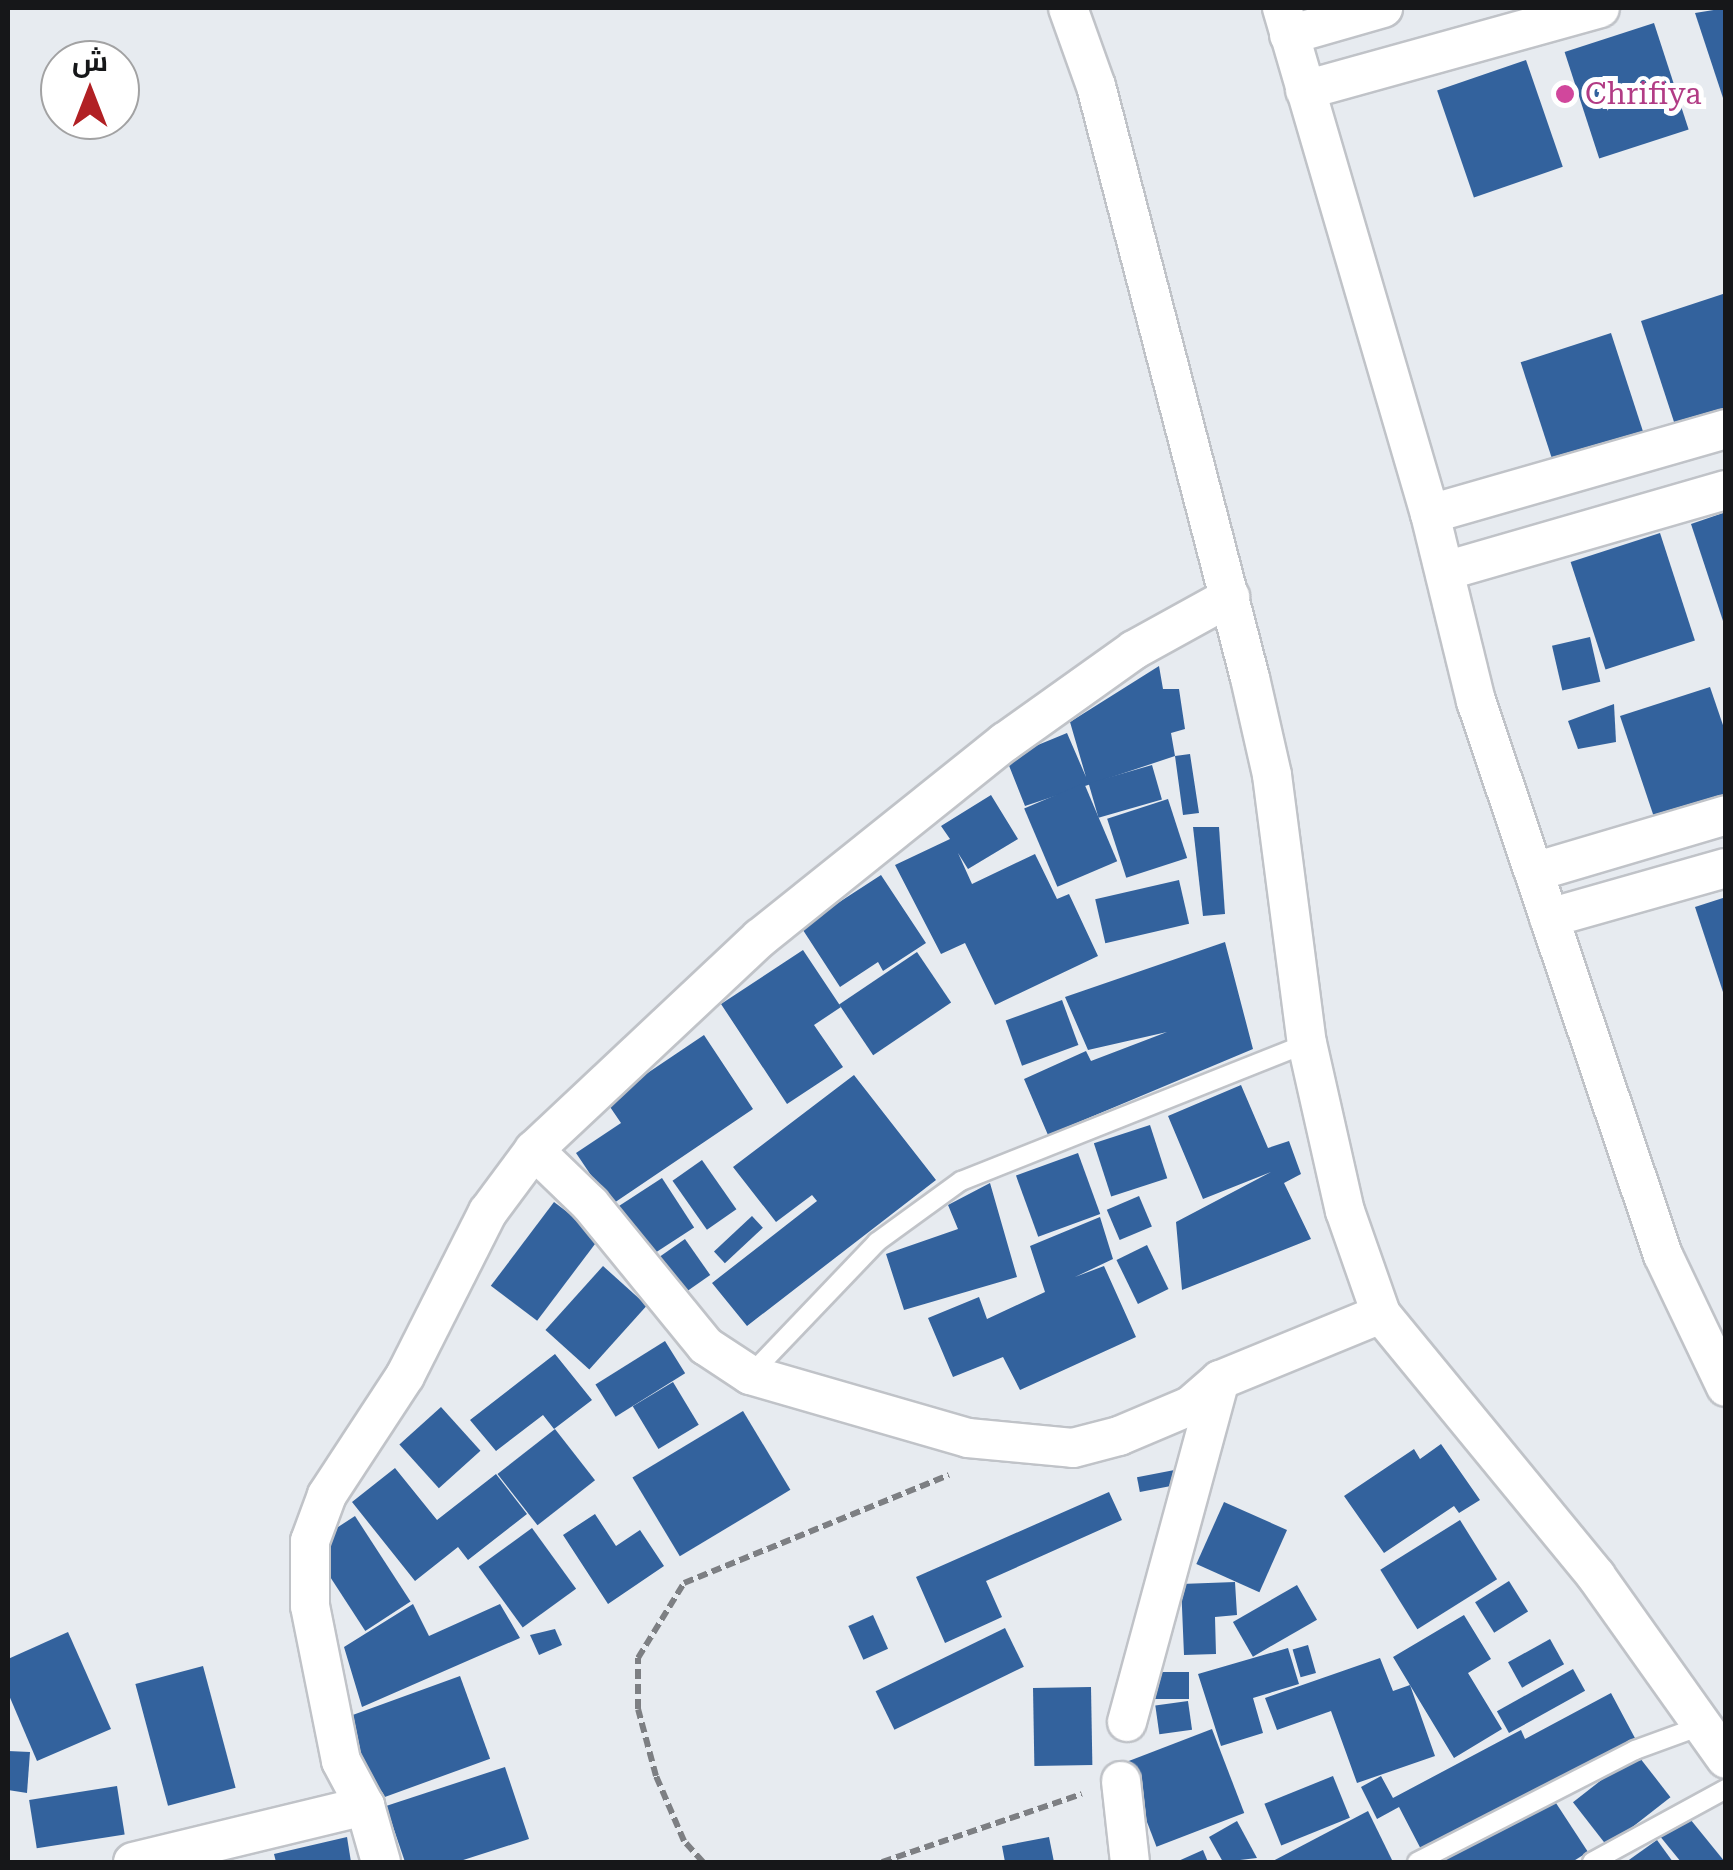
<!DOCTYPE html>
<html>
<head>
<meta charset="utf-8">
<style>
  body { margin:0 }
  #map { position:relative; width:1733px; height:1870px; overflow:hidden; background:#e7ebf0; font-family:"Roboto Serif",Cairo,serif }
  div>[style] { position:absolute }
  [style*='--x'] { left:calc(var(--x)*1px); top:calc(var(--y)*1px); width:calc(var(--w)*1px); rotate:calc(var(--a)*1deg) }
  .building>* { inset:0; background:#33629d; transform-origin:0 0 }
  .path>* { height:6px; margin-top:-3px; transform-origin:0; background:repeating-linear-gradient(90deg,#7d7f83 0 10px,transparent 0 15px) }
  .roads { filter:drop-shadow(2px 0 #c0c3c8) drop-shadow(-2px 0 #c0c3c8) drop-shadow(0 2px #c0c3c8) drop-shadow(0 -2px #c0c3c8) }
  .lane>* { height:18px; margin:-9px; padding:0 9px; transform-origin:9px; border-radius:9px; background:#fff }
  .street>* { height:38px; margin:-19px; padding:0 19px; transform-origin:19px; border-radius:19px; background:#fff }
  .dots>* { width:28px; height:28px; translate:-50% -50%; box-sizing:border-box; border:5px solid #fff; border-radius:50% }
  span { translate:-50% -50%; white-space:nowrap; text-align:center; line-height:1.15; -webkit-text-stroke:10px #fff; paint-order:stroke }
  .hotel-label { font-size:30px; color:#b23c85 }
  .left { translate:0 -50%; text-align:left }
  .frame { position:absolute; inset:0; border:10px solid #161719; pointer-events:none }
  .north { position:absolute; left:40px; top:40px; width:100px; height:100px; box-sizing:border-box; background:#fff; border:2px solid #a2a2a3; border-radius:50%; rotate:0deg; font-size:28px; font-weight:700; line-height:40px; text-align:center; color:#161719 }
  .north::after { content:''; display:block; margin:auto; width:35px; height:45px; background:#b12024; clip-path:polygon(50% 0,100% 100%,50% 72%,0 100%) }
</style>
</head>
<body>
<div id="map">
  <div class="building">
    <i style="clip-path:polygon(1726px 8px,1726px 103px,1725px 104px,1695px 13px)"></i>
    <i style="left:1654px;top:23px;width:112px;height:94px;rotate:72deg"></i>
    <i style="left:1526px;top:60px;width:113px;height:94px;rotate:71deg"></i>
    <i style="clip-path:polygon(1726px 293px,1726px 412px,1676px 428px,1641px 321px)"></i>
    <i style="left:1611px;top:333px;width:112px;height:95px;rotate:72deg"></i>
    <i style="clip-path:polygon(1726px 512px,1726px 627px,1725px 627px,1691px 524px)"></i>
    <i style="left:1660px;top:533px;width:113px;height:94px;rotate:72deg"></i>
    <i style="left:1590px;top:637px;width:46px;height:39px;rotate:77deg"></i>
    <i style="clip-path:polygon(1159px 666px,1163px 689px,1179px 689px,1185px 729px,1171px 733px,1175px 756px,1190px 754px,1199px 813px,1183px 815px,1175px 756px,1025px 806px,1006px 758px,1067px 733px,1086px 777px,1070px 722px)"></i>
    <i style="clip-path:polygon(1710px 687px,1726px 734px,1726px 800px,1656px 823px,1620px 716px)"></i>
    <i style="clip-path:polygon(1614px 704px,1616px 742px,1578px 749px,1568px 721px)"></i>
    <i style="left:1152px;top:765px;width:36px;height:66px;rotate:74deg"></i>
    <i style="left:1084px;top:783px;width:85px;height:65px;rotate:67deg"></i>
    <i style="clip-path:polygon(991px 795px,1018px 839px,968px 869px,958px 853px,972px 884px,1035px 854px,1057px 899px,1069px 894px,1098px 956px,995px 1005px,965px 943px,941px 954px,895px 865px,950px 839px,941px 826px)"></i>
    <i style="left:1168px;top:799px;width:62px;height:64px;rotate:72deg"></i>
    <i style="clip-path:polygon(1193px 827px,1219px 827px,1225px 914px,1203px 916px)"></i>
    <i style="clip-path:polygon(881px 875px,926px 943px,883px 971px,878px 962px,840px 987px,801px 927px)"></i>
    <i style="left:1179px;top:880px;width:45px;height:86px;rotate:77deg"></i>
    <i style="clip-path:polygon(1726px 897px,1726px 998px,1725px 998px,1695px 907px)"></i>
    <i style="clip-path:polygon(1225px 942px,1253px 1049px,1048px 1135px,1024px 1079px,1086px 1051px,1091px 1061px,1167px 1032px,1088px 1050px,1065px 997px)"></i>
    <i style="clip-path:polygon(803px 950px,841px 1007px,814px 1025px,843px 1067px,787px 1104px,721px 1004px)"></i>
    <i style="left:917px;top:952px;width:61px;height:94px;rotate:56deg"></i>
    <i style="left:1062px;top:1000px;width:48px;height:60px;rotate:70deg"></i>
    <i style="clip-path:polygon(704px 1035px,753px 1109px,611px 1205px,576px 1153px,621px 1123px,606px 1101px)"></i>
    <i style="clip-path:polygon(854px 1075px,936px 1180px,747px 1326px,712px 1283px,817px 1201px,812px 1195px,776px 1222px,733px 1167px)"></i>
    <i style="clip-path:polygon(1241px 1085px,1268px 1148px,1289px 1141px,1301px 1174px,1284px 1183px,1311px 1239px,1182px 1290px,1176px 1222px,1271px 1172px,1203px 1199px,1168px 1116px)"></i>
    <i style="left:1150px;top:1125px;width:56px;height:59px;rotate:72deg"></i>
    <i style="left:1078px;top:1153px;width:65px;height:66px;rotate:70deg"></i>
    <i style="left:702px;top:1160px;width:60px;height:36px;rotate:55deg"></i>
    <i style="left:662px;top:1178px;width:59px;height:55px;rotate:57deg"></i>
    <i style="clip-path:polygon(990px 1183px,1017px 1277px,904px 1310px,886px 1254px,958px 1229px,948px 1205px)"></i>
    <i style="left:1139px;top:1196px;width:33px;height:35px;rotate:67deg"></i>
    <i style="left:554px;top:1202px;width:58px;height:105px;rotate:37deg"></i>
    <i style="left:752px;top:1216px;width:16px;height:52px;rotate:47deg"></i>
    <i style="clip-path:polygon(1100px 1217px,1113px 1259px,1075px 1277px,1104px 1266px,1136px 1337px,1020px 1390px,1003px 1357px,953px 1377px,928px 1318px,979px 1297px,987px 1319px,1045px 1292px,1030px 1246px)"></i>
    <i style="left:685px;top:1239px;width:44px;height:41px;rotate:55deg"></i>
    <i style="left:1147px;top:1245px;width:49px;height:34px;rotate:64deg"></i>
    <i style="left:603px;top:1266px;width:59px;height:86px;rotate:42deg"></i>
    <i style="left:665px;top:1341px;width:38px;height:82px;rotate:58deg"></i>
    <i style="clip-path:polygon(555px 1354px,592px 1400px,554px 1429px,543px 1415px,496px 1451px,470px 1420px)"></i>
    <i style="left:673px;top:1382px;width:50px;height:47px;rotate:59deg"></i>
    <i style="left:441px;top:1407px;width:59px;height:56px;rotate:48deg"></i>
    <i style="left:743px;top:1411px;width:92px;height:129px;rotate:59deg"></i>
    <i style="left:555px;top:1429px;width:65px;height:73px;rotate:52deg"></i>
    <i style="clip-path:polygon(1441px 1444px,1480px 1500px,1459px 1513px,1454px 1506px,1384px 1553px,1344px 1496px,1414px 1449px,1420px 1459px)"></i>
    <i style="left:1190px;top:1467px;width:15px;height:54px;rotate:79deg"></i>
    <i style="clip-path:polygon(395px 1468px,437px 1520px,496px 1474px,527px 1514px,468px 1560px,458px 1547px,415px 1581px,352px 1502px)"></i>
    <i style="clip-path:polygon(1109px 1492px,1122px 1520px,986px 1581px,1002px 1617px,945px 1643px,916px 1577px)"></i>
    <i style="left:1224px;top:1502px;width:69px;height:68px;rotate:24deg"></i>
    <i style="clip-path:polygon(595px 1514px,616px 1546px,640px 1530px,664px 1566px,608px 1604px,563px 1535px)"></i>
    <i style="left:355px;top:1516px;width:102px;height:54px;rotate:57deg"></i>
    <i style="left:1460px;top:1520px;width:70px;height:94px;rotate:58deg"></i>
    <i style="left:532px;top:1528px;width:75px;height:66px;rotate:54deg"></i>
    <i style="left:1509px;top:1581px;width:36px;height:40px;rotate:58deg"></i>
    <i style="clip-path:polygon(1235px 1582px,1237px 1615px,1215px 1617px,1216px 1654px,1184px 1655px,1181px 1584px)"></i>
    <i style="left:1297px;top:1585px;width:40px;height:74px;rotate:60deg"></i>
    <i style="clip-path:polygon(413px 1604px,429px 1636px,500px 1604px,520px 1638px,362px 1707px,344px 1647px)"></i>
    <i style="left:873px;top:1615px;width:37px;height:27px;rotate:66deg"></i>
    <i style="clip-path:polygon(1464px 1615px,1491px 1659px,1468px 1673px,1502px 1729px,1454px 1758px,1393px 1657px)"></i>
    <i style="left:1005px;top:1628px;width:43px;height:144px;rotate:64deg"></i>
    <i style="clip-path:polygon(555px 1629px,562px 1645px,539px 1655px,530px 1635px)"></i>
    <i style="clip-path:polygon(68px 1632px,111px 1729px,37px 1761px,8px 1693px,8px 1659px)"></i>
    <i style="left:1550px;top:1639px;width:29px;height:48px;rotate:61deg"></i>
    <i style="left:1308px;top:1645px;width:29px;height:16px;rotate:74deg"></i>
    <i style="clip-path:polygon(1288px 1648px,1299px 1684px,1253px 1698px,1263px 1733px,1221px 1746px,1198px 1674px)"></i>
    <i style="clip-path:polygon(1380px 1658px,1393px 1691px,1410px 1685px,1435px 1756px,1357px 1783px,1331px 1711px,1277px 1730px,1265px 1698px)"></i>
    <i style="left:203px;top:1666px;width:126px;height:70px;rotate:75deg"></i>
    <i style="left:1573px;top:1669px;width:25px;height:87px;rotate:61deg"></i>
    <i style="left:1189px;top:1672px;width:27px;height:45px;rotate:90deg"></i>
    <i style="left:460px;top:1676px;width:88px;height:123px;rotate:70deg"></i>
    <i style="left:1091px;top:1687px;width:78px;height:58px;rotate:89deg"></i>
    <i style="clip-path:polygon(1611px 1693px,1636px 1740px,1424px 1855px,1399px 1807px,1377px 1819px,1361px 1787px,1381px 1776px,1393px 1798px,1521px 1730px,1525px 1739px)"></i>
    <i style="left:1188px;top:1701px;width:29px;height:33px;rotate:82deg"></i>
    <i style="left:1212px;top:1729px;width:90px;height:94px;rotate:69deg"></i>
    <i style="clip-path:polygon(8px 1751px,30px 1752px,27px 1793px,8px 1790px)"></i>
    <i style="left:1636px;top:1753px;width:56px;height:80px;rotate:52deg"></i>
    <i style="clip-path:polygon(505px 1767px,529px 1839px,457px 1862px,405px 1862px,386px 1806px)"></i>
    <i style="left:1333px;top:1776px;width:45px;height:74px;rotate:68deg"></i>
    <i style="left:117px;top:1786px;width:49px;height:89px;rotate:81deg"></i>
    <i style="clip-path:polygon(1554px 1800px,1588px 1852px,1572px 1862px,1436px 1862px)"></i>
    <i style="clip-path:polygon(1368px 1811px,1393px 1862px,1271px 1862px)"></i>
    <i style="clip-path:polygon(1686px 1814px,1725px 1862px,1681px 1862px,1659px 1835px)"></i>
    <i style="clip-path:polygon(1237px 1821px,1257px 1858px,1223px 1862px,1209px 1837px)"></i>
    <i style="clip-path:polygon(347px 1837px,351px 1862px,276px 1862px,274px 1854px)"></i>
    <i style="clip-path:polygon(1049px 1837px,1054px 1862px,1005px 1862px,1002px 1846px)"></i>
    <i style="clip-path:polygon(1657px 1840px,1673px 1862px,1626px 1862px)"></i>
    <i style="clip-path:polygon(1203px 1850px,1208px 1862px,1176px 1862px)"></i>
  </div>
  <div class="path">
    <i style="--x:703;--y:1862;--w:28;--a:-132"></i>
    <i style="--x:684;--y:1841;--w:71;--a:-113.3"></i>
    <i style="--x:656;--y:1776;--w:69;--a:-105"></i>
    <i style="--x:638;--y:1709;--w:51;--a:-90"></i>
    <i style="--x:638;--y:1658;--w:88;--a:-58.5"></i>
    <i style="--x:684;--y:1583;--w:286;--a:-22.2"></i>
    <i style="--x:882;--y:1862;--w:211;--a:-18.8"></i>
  </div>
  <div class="roads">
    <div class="lane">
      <i style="--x:750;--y:1375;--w:184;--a:-46.3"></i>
      <i style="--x:877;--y:1242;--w:104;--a:-36"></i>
      <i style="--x:961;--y:1181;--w:373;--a:-21.7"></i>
      <i style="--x:1417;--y:1862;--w:245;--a:-27.2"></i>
      <i style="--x:1635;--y:1750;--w:70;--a:-20"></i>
      <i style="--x:1592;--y:1862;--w:153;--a:-28.6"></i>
    </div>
    <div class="street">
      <i style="--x:1068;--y:8;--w:83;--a:70.3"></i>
      <i style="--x:1096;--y:86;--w:612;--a:75.42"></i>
      <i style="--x:1250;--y:678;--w:99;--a:77.2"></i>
      <i style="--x:1272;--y:775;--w:270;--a:82.6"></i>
      <i style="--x:1307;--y:1043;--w:172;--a:77.3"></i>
      <i style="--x:1345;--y:1211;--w:109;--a:70.7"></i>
      <i style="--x:1381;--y:1314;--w:339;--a:50.6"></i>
      <i style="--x:1596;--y:1576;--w:224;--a:54.6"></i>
      <i style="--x:1282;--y:8;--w:527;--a:73.7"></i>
      <i style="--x:1430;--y:514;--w:193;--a:76.2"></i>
      <i style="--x:1476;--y:701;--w:585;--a:71.35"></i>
      <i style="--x:1663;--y:1255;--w:146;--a:64.5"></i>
      <i style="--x:1289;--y:35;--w:98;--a:-16"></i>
      <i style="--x:1305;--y:90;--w:306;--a:-15.5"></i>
      <i style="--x:1430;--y:514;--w:308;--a:-16"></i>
      <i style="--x:1445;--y:571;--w:292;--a:-16.1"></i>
      <i style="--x:1534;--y:872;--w:200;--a:-16.5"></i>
      <i style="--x:1549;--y:918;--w:184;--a:-15.8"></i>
      <i style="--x:534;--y:1150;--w:78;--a:44"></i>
      <i style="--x:590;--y:1204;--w:183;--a:50.8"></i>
      <i style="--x:706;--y:1346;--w:53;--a:33.4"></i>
      <i style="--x:750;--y:1375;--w:227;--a:16.1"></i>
      <i style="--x:968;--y:1438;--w:105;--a:5.4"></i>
      <i style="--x:1073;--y:1448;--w:48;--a:-14.6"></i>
      <i style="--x:1119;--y:1436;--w:77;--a:-22.9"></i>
      <i style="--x:1190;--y:1406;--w:40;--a:-41"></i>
      <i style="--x:1220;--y:1380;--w:174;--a:-22.3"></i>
      <i style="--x:1127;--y:1722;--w:354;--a:-74.8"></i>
      <i style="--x:1121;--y:1781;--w:81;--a:83.7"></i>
      <i style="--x:133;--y:1862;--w:239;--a:-13.6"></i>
      <i style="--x:381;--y:1862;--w:58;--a:-105.9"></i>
      <i style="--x:365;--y:1806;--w:51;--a:-118.1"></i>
      <i style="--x:341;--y:1761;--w:158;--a:-101.3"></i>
      <i style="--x:310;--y:1606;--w:65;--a:-90"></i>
      <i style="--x:310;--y:1541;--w:49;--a:-69.7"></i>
      <i style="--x:327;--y:1495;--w:142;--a:-56.8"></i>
      <i style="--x:405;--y:1376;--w:184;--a:-63.2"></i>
      <i style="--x:488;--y:1212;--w:77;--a:-53.4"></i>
      <i style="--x:534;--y:1150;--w:310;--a:-43.2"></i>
      <i style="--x:760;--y:938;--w:314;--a:-38.7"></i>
      <i style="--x:1005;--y:742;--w:158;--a:-35.5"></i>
      <i style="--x:1134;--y:650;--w:110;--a:-28.9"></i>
    </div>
  </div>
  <div class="dots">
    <i style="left:1565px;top:94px;background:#d1479c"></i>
  </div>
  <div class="hotel-label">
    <span class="left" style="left:1585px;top:94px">Chrifiya</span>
  </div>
  <div class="frame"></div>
  <div class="north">ش</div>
</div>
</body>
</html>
